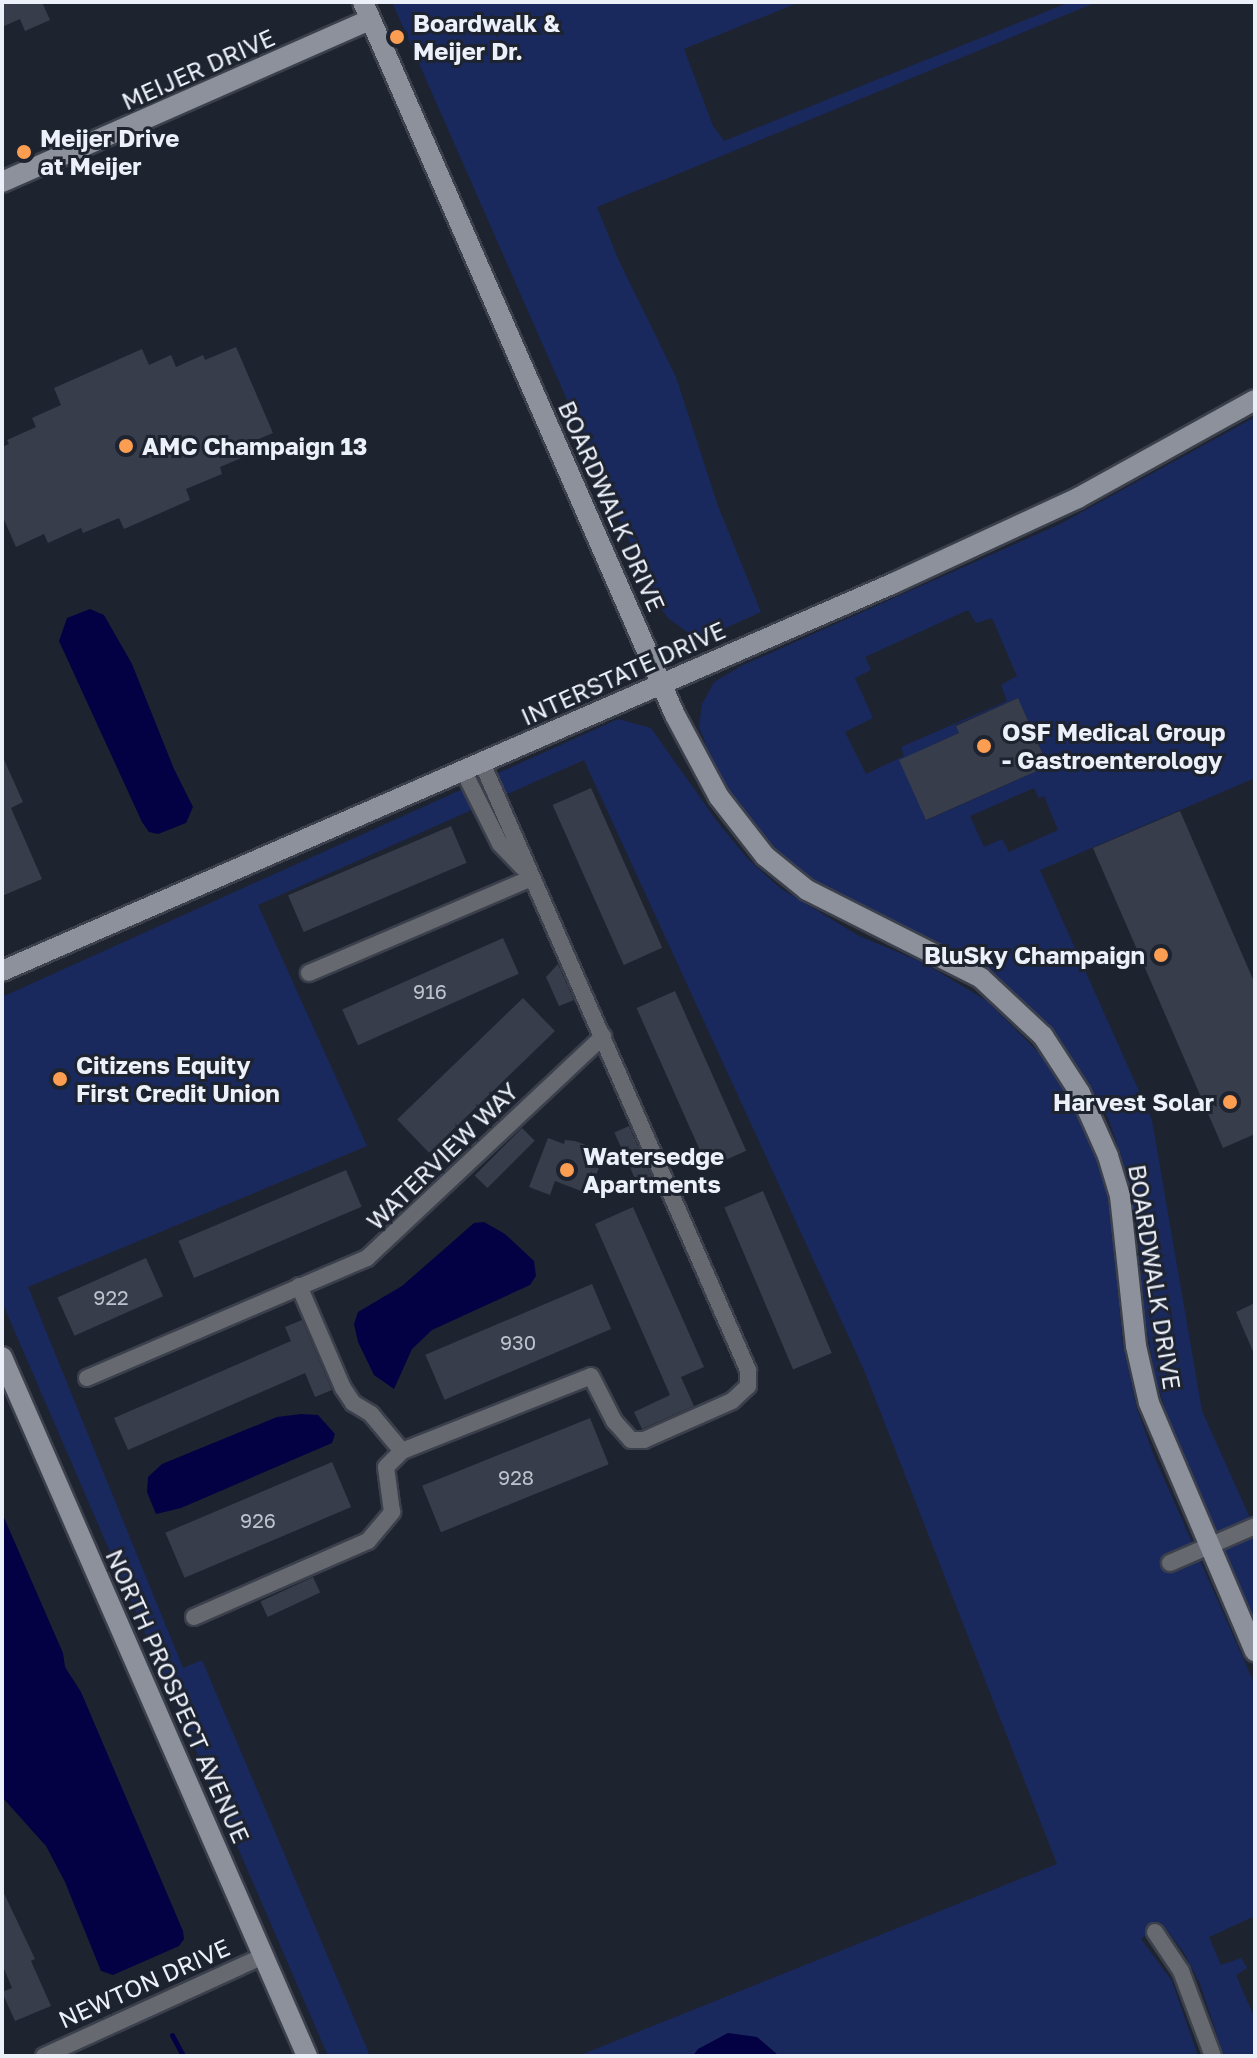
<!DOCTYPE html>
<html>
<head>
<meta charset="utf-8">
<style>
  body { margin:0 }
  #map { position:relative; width:1257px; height:2058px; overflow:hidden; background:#1e2330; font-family:"Golos Text",sans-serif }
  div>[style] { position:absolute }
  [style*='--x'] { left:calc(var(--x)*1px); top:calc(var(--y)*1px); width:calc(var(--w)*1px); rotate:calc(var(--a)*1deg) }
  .green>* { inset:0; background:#19295e }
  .water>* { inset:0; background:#030043 }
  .stream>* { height:5px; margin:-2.5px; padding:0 2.5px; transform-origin:2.5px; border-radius:2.5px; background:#030043 }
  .building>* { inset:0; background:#373d4a; transform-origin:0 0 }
  .roads { filter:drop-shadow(2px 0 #3b404c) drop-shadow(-2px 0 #3b404c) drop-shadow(0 2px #3b404c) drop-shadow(0 -2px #3b404c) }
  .street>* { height:16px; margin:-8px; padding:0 8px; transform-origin:8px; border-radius:8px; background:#666970 }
  .secondary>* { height:20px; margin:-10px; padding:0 10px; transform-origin:10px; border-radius:10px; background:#8c919c }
  .dots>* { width:22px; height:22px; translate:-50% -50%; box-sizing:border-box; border:4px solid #1e2330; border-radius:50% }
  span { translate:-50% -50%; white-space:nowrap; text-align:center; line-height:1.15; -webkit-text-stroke:6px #1e2330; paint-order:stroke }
  .number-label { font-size:20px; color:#bfc3cd }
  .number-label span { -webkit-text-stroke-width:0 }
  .poi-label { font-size:24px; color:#ecf0f9; font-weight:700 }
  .left { translate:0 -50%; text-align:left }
  .right { translate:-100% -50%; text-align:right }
  .street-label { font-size:24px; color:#ecf0f9 }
  .frame { position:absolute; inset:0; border:4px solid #ecf0f9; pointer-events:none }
</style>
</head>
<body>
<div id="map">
  <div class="green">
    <i style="clip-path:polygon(392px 2px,800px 2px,684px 49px,713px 126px,724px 141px,1070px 2px,1097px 2px,597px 207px,619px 261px,676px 377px,718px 506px,761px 612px,710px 635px,693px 636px,669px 619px,656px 602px)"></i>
    <i style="clip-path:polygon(evenodd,1255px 417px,1255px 778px,1040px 870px,1152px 1120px,1202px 1411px,1255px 1529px,1255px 1622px,1178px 1446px,1155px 1378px,1143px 1305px,1138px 1228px,1122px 1158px,1108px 1118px,1049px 1027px,993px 975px,924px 935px,867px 913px,791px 866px,740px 807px,714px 766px,699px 727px,702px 704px,714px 682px,741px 666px,1060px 524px,1255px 417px,968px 610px,976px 623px,992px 618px,1017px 676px,1001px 685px,1007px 701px,901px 747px,904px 756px,866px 774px,845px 732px,873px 718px,855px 678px,871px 670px,865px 657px,968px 610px,1255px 417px,1018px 698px,1048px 766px,927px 820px,900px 760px,959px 733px,956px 725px,1018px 698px,1255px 417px,1034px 788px,1039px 798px,1044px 796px,1058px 830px,1009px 852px,1002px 839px,984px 847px,970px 816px,1034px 788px)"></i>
    <i style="clip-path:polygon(618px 719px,651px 728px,716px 820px,747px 858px,780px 888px,859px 936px,924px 963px,987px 1001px,1043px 1057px,1084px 1123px,1105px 1183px,1113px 1228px,1122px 1340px,1137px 1409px,1154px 1456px,1255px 1685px,1255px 1916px,1209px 1937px,1221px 1965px,1241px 1958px,1247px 1968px,1236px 1975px,1255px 2019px,1255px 2056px,1224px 2056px,1200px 1984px,1184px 1953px,1161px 1922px,1141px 1939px,1172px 1981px,1198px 2056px,779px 2056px,757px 2037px,698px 2049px,693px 2056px,578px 2056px,1057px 1864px,864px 1370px,584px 760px,258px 905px,367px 1146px,28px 1287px,183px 1668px,202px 1660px,370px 2056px,328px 2056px,2px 1302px,2px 997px)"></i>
  </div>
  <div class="water">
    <i style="clip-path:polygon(90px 609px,104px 615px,132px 664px,174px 769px,193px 807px,186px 823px,158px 834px,149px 832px,142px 822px,59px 641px,67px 618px)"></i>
    <i style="clip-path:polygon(484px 1222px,505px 1234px,534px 1261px,536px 1276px,530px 1285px,432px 1330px,412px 1349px,394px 1389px,374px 1375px,358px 1342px,354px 1324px,358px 1312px,402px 1286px,474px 1223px)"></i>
    <i style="clip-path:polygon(301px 1414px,318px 1415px,335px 1434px,332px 1443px,181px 1508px,156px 1514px,147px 1492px,148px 1477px,162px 1464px,277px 1417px)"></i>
    <i style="clip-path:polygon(2px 1513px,63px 1653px,65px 1667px,81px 1692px,183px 1931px,184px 1939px,179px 1946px,113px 1975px,101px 1971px,65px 1882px,46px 1846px,2px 1797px)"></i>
    <i style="clip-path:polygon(728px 2033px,757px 2037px,779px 2056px,693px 2056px,698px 2049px)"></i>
  </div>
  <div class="stream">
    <i style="--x:172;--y:2035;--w:24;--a:62"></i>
  </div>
  <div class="building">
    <i style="clip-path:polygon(2px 2px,42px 2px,50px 20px,25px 31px,20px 19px,2px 27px)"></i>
    <i style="clip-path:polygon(236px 347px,273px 433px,247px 444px,251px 454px,220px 467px,222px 474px,186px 489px,190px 500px,124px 529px,119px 518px,83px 533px,81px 528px,48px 543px,44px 534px,16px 547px,2px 515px,2px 447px,9px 444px,7px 440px,36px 427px,32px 418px,61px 405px,54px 388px,142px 349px,149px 365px,171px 355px,176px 367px,203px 355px,205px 360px)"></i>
    <i style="clip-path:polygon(1018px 698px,1048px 766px,926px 820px,899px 760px,959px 733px,956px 726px)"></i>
    <i style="clip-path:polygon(2px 755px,23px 802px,11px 808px,42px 879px,2px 896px)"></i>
    <i style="left:591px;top:788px;width:175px;height:42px;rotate:66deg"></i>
    <i style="clip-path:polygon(1180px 811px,1255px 984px,1255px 1134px,1223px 1148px,1093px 848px)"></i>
    <i style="left:451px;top:826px;width:40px;height:177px;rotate:67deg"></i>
    <i style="left:503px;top:938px;width:39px;height:176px;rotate:66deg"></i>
    <i style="clip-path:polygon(558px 964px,574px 1000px,559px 1006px,546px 977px)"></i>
    <i style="left:675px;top:991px;width:175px;height:42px;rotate:66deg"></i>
    <i style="left:523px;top:998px;width:46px;height:175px;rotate:46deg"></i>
    <i style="left:629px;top:1126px;width:57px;height:16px;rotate:66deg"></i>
    <i style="left:522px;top:1128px;width:18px;height:67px;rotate:45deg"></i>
    <i style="clip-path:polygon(548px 1138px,564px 1144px,565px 1140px,575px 1141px,605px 1152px,592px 1186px,584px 1183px,581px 1191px,555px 1181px,550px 1195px,529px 1187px)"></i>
    <i style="left:346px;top:1170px;width:40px;height:182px;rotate:67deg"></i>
    <i style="left:763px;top:1191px;width:176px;height:42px;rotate:67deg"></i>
    <i style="clip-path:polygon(633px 1207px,704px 1367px,681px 1377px,694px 1406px,642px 1429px,634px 1412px,670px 1395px,595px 1224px)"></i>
    <i style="left:146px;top:1258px;width:42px;height:97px;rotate:66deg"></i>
    <i style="left:592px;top:1284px;width:49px;height:181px;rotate:67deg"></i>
    <i style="clip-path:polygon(1255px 1303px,1255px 1356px,1236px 1312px)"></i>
    <i style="clip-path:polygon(302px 1320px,332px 1390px,315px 1397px,305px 1373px,128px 1450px,114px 1418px,291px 1341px,285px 1327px)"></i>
    <i style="left:590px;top:1418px;width:50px;height:181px;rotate:68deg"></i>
    <i style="left:332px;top:1462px;width:49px;height:181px;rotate:67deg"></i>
    <i style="left:313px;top:1577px;width:17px;height:58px;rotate:65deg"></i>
    <i style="clip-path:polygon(2px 1889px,35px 1959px,31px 1961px,51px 2006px,15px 2021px,2px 1992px,12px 1988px,2px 1964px)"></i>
  </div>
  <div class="roads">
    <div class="street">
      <i style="--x:464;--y:772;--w:80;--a:63.4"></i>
      <i style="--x:500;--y:844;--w:33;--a:46"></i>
      <i style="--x:309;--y:973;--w:242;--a:-23.1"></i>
      <i style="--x:299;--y:1286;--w:111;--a:66.7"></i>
      <i style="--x:343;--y:1388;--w:18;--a:56"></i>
      <i style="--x:353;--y:1403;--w:21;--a:31"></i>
      <i style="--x:371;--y:1414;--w:48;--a:50"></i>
      <i style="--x:87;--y:1378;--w:305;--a:-23.2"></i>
      <i style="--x:367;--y:1258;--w:324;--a:-43.2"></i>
      <i style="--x:1170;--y:1563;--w:93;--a:-23.5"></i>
      <i style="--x:194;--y:1617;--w:190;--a:-23.6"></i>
      <i style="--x:368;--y:1541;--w:38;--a:-50"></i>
      <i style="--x:392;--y:1512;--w:45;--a:-97.6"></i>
      <i style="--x:386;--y:1467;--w:23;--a:-45"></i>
      <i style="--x:402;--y:1451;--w:203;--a:-21.6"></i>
      <i style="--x:591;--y:1376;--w:51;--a:62.9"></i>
      <i style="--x:614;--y:1421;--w:25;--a:48"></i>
      <i style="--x:631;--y:1440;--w:13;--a:0"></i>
      <i style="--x:644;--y:1440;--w:96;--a:-23.9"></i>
      <i style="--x:732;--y:1401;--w:22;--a:-43"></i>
      <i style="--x:748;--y:1386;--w:16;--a:-90"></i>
      <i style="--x:748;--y:1370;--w:663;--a:-113.66"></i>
      <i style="--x:1155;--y:1932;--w:47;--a:56.3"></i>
      <i style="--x:1181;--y:1971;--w:91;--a:69.4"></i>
      <i style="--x:44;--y:2056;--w:241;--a:-24.5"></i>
    </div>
    <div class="secondary">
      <i style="--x:363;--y:2;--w:778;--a:66.37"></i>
      <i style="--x:675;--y:715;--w:93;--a:61.8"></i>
      <i style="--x:719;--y:797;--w:75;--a:52.1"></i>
      <i style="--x:765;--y:856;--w:54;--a:39"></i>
      <i style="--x:807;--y:890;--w:195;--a:26.8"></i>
      <i style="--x:981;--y:978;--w:85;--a:43.1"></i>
      <i style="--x:1043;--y:1036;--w:68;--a:57"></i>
      <i style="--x:1080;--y:1093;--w:69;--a:66"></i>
      <i style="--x:1108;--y:1156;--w:42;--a:73.3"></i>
      <i style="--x:1120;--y:1196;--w:151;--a:83.9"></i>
      <i style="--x:1136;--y:1346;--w:58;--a:77.2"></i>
      <i style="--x:1149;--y:1403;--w:270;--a:66.9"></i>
      <i style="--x:2;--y:182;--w:402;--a:-23.8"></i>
      <i style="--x:2;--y:971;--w:973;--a:-23.51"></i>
      <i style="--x:894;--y:583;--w:203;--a:-24.8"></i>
      <i style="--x:1078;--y:498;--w:202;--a:-29"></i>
      <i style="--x:2;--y:1357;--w:763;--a:66.43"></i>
    </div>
  </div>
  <div class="dots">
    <i style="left:397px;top:37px;background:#fb9e51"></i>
    <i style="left:24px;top:152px;background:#fb9e51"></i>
    <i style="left:126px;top:446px;background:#fb9e51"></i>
    <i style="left:984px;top:746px;background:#fb9e51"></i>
    <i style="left:1161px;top:955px;background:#fb9e51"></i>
    <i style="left:60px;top:1079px;background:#fb9e51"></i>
    <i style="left:1230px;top:1102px;background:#fb9e51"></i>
    <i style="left:567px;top:1170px;background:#fb9e51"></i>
  </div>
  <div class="number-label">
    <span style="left:430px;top:991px">916</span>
    <span style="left:111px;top:1297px">922</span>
    <span style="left:518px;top:1342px">930</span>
    <span style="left:516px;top:1477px">928</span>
    <span style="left:258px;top:1520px">926</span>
  </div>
  <div class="poi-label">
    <span class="left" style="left:413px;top:37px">Boardwalk &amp;<br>Meijer Dr.</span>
    <span class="left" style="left:40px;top:152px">Meijer Drive<br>at Meijer</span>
    <span class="left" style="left:142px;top:446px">AMC Champaign 13</span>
    <span class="left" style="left:1002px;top:746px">OSF Medical Group<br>- Gastroenterology</span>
    <span class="right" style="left:1145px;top:955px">BluSky Champaign</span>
    <span class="left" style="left:76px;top:1079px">Citizens Equity<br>First Credit Union</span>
    <span class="right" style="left:1214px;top:1102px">Harvest Solar</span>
    <span class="left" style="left:583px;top:1170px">Watersedge<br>Apartments</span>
  </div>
  <div class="street-label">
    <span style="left:198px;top:69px;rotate:-24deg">MEIJER DRIVE</span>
    <span style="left:612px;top:506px;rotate:66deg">BOARDWALK DRIVE</span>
    <span style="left:623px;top:673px;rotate:-24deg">INTERSTATE DRIVE</span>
    <span style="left:442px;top:1156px;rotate:-44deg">WATERVIEW WAY</span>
    <span style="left:1155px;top:1277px;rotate:81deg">BOARDWALK DRIVE</span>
    <span style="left:178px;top:1696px;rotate:66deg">NORTH PROSPECT AVENUE</span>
    <span style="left:144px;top:1983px;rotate:-24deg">NEWTON DRIVE</span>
  </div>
  <div class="frame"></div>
</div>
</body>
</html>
